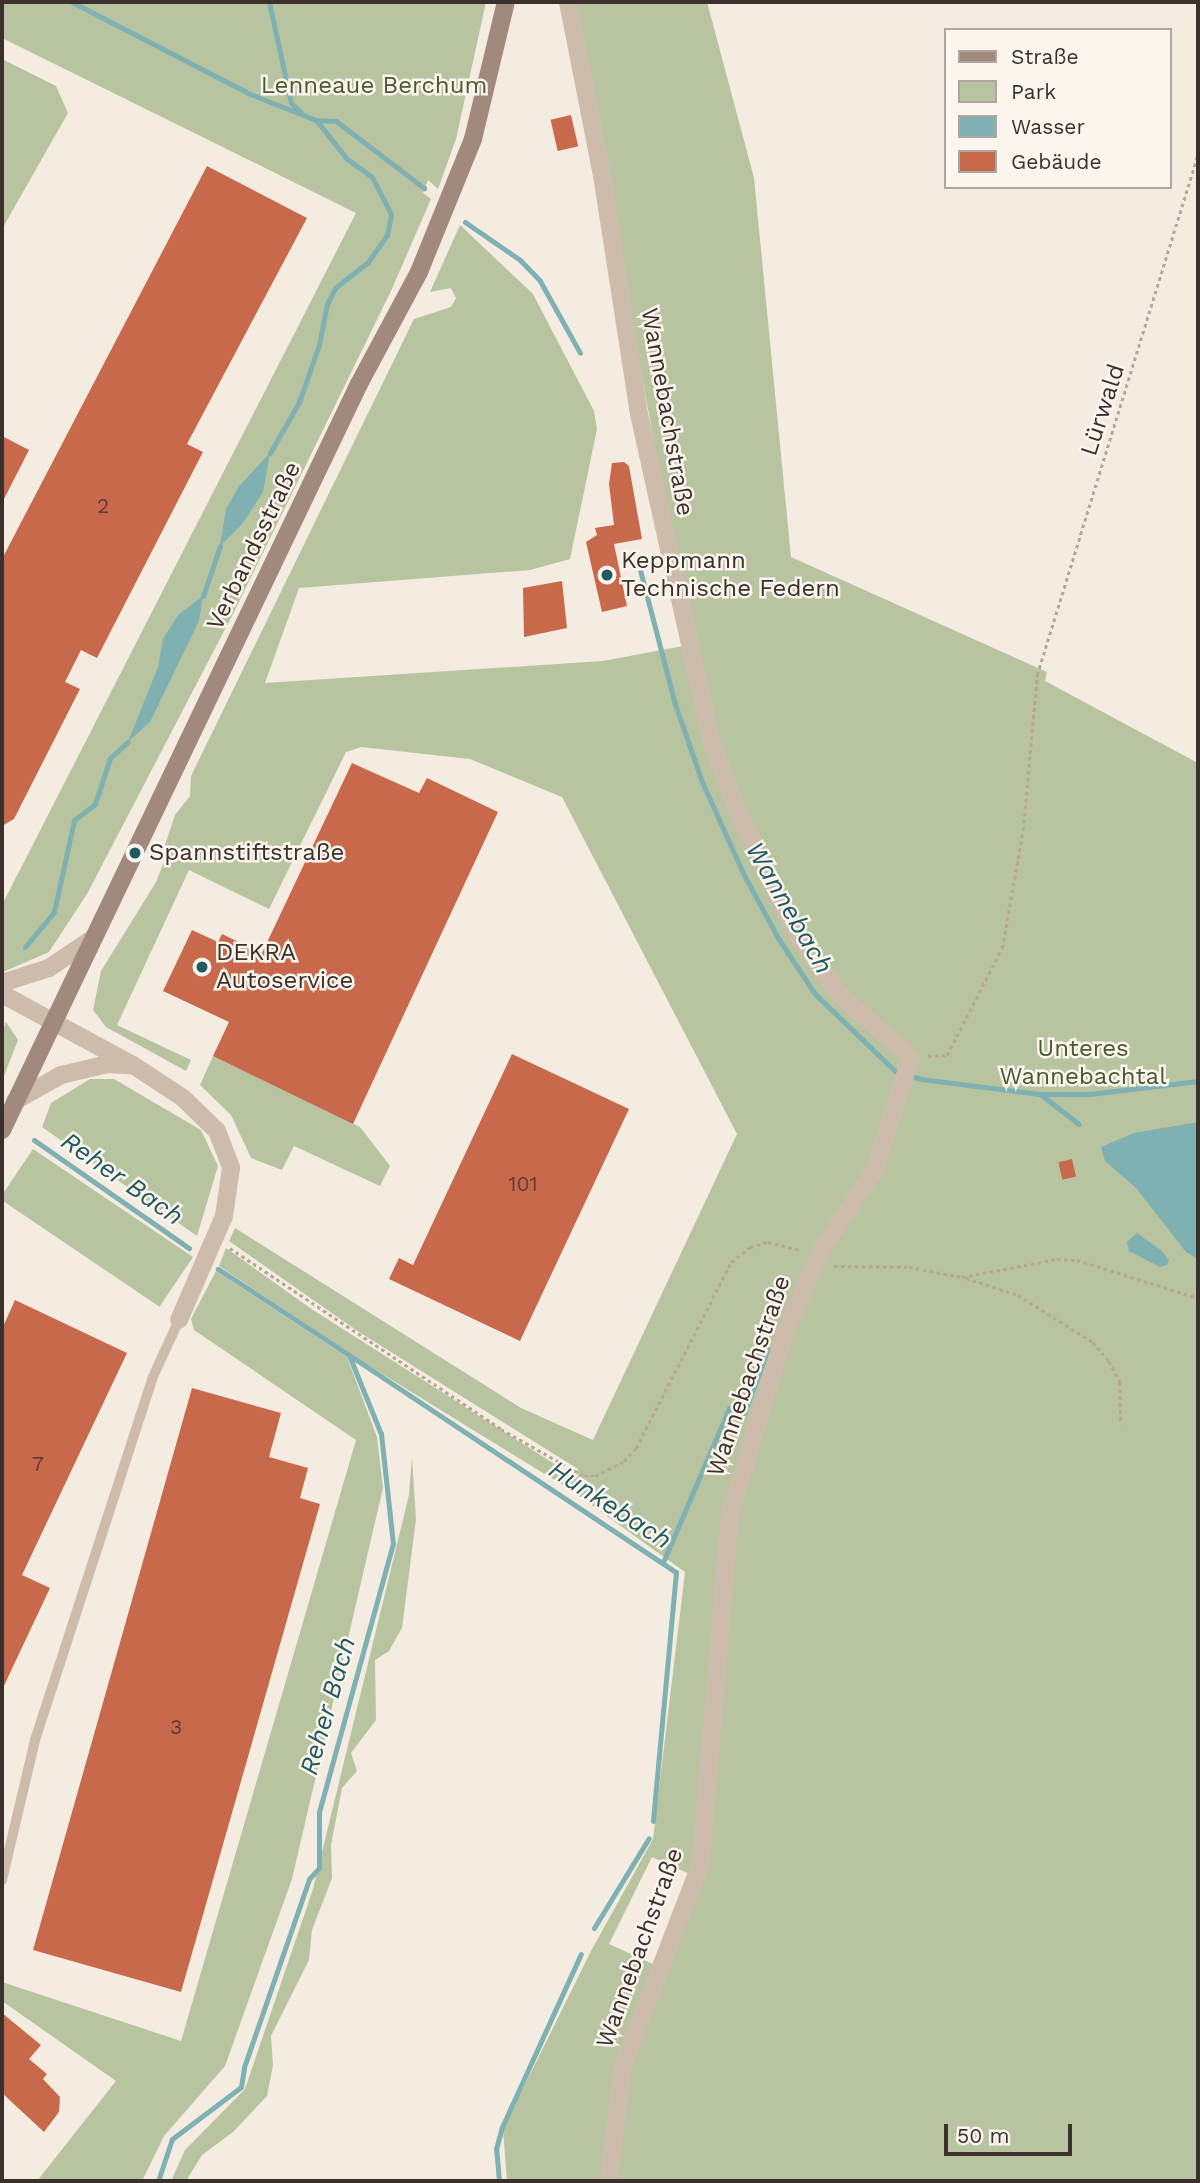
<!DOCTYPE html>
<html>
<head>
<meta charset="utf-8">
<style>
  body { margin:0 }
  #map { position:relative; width:1200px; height:2183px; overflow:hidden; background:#f4ebe1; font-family:"Work Sans",sans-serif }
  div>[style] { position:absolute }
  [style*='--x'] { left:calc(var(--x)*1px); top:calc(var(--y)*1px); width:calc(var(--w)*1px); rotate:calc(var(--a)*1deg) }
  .green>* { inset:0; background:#b8c4a0; transform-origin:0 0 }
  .water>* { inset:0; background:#7fb0b2 }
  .stream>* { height:5px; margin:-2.5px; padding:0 2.5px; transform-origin:2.5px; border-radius:2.5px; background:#7fb0b2 }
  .building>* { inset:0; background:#c8694b; transform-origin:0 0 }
  .path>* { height:2.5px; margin-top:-1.25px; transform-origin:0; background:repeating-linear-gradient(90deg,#b9a596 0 3.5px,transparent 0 7px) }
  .service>* { height:10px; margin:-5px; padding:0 5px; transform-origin:5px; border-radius:5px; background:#cdbbac }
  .minor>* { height:18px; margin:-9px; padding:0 9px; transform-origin:9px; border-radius:9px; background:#cdbbac }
  .secondary>* { height:18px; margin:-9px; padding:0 9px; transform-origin:9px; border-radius:9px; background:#a18a7d }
  .dots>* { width:19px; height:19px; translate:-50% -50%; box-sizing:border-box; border:4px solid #fbf5ee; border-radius:50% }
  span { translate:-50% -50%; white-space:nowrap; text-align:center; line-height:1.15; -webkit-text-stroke:5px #fbf5ee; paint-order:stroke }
  .number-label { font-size:21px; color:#5e3e33 }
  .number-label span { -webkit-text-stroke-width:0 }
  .park-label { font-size:24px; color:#4a5a2e }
  .street-label { font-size:24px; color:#3b302b }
  .poi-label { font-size:24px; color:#3b302b }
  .left { translate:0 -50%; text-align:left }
  .water-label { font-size:26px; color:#1f5a5e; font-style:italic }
  .frame { position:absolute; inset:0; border:4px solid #3b302b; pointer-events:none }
  .legend { position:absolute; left:944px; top:28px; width:228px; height:161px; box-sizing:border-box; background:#fbf5ee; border:2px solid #aea6a0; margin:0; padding:9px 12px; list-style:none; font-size:21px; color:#3b302b }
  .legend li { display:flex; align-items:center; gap:14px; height:35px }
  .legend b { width:35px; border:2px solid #aea6a0 }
  .scale { position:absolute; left:944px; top:2124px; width:128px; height:32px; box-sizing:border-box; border:4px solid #3b302b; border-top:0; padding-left:9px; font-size:21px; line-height:24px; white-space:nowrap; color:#3b302b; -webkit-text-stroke:5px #fbf5ee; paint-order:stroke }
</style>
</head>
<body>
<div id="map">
  <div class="green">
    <i style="clip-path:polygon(2px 2px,486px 2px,456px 139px,438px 189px,428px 180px,423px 193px,431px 199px,391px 291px,233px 614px,87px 894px,49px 952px,3px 972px,2px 905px,356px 213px,2px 38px)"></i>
    <i style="clip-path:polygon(evenodd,573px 2px,707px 2px,754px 178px,791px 557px,1047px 672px,1045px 681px,1198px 763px,1198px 2181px,609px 2181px,623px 2065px,649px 1982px,617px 2064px,603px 2181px,507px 2181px,503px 2129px,591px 1951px,653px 1839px,685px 1572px,569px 1489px,353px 1356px,219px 1266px,226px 1248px,310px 1308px,575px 1477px,578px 1469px,359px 1332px,229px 1241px,235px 1228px,521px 1408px,593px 1440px,737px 1134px,562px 797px,470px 759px,361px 747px,346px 752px,269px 909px,189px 870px,117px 1025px,191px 1060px,186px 1071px,106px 1027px,93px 1010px,101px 971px,156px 882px,169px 850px,164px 848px,175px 815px,190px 796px,191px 776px,414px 319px,451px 307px,456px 298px,451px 288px,430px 292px,460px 225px,533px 294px,594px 411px,597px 429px,570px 559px,530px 570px,299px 588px,265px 683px,603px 661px,683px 646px,707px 742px,734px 815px,797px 942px,838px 998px,891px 1039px,904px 1055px,892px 1109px,870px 1170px,815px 1256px,825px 1258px,880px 1173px,917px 1059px,844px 994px,803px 938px,742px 812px,714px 739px,695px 664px,573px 2px,652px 1857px,692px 1875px,655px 1965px,609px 1944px,652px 1857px)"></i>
    <i style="clip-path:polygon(2px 59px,56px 86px,68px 113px,2px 229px)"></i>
    <i style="clip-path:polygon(6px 1022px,18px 1040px,2px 1081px,2px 1032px)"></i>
    <i style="clip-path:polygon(213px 1056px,360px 1127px,390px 1166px,380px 1186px,294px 1146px,282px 1170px,251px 1158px,231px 1115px,200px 1085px)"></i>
    <i style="clip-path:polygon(90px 1079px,114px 1079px,201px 1130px,218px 1166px,197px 1236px,42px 1127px,51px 1103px)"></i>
    <i style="left:33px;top:1149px;width:193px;height:60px;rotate:34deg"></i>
    <i style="clip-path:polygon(216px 1271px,347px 1357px,377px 1437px,383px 1488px,292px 1879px,225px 2066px,164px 2136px,142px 2181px,37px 2181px,116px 2081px,2px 2001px,2px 1982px,181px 2041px,356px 1440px,194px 1330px,191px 1319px)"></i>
    <i style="clip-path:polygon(412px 1457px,416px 1519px,402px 1628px,389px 1651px,375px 1660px,376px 1720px,351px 1753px,357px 1771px,342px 1788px,331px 1845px,332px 1878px,312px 1930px,309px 1960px,271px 2036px,273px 2065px,267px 2096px,233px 2132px,202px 2155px,186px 2181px,171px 2181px,185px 2150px,245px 2089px,313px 1889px,409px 1495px)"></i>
  </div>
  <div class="water">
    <i style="clip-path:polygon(270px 453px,263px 492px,243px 523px,220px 546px,226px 509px,239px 486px)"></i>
    <i style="clip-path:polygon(203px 596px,199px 621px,150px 722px,128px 742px,158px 667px,163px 639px,178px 615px)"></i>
    <i style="clip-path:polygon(1198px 1122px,1198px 1259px,1186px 1252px,1136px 1188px,1105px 1161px,1101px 1147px,1134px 1133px)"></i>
    <i style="clip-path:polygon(1137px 1233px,1162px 1251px,1169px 1260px,1167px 1265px,1160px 1267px,1129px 1251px,1127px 1242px)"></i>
  </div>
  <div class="stream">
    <i style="--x:72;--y:2;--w:200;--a:27.3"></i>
    <i style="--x:250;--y:94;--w:71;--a:21.5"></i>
    <i style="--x:316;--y:120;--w:20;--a:3"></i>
    <i style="--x:336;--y:121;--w:111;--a:37.3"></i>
    <i style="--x:269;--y:2;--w:103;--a:77.7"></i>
    <i style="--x:291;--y:103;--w:13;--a:42"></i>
    <i style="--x:465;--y:222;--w:67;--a:34.6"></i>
    <i style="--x:520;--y:260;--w:29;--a:46"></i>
    <i style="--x:540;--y:281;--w:82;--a:60.9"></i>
    <i style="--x:270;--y:453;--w:59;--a:-60.4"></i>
    <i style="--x:299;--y:402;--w:60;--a:-70.7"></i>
    <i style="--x:319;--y:345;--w:42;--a:-79"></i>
    <i style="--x:327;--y:304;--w:18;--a:-63"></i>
    <i style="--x:335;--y:288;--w:42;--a:-38.2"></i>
    <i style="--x:368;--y:262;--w:33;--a:-55"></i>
    <i style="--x:387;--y:235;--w:21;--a:-79"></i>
    <i style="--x:391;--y:214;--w:42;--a:-117.2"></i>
    <i style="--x:372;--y:177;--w:31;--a:-144"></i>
    <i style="--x:347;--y:159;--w:48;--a:-128.3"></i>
    <i style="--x:639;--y:566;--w:143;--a:75.4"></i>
    <i style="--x:675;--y:704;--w:83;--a:70.9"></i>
    <i style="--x:702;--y:782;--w:102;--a:65.7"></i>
    <i style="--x:744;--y:875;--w:72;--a:61.6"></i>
    <i style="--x:778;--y:938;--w:67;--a:56.5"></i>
    <i style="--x:815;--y:994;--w:111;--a:43.9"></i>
    <i style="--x:895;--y:1071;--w:27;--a:17"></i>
    <i style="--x:921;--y:1079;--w:120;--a:7.2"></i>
    <i style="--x:1040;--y:1094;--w:50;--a:0"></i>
    <i style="--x:1090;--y:1094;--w:109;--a:-6.9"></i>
    <i style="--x:203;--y:596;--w:53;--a:-71.2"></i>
    <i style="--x:25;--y:947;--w:45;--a:-50.4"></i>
    <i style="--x:54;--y:912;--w:94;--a:-77.7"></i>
    <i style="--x:74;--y:820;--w:26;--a:-37"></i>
    <i style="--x:95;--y:804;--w:48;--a:-71.9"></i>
    <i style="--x:110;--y:758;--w:24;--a:-42"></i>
    <i style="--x:1040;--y:1094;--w:49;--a:37.6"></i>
    <i style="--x:34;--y:1140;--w:189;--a:34.9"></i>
    <i style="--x:349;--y:1355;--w:392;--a:33.6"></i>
    <i style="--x:676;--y:1572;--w:250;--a:95.3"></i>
    <i style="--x:664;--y:1560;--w:165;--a:-66.8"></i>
    <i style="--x:729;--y:1408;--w:16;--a:18"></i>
    <i style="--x:744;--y:1413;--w:68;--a:-69.4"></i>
    <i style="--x:594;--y:1928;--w:105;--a:-58.6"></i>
    <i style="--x:158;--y:2181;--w:44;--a:-71.6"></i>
    <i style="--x:172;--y:2139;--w:86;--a:-37"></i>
    <i style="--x:241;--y:2087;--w:20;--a:-81"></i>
    <i style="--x:244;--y:2067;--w:199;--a:-70.9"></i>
    <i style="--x:309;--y:1879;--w:15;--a:-48"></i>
    <i style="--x:319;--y:1868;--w:56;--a:-90"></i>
    <i style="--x:319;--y:1812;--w:278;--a:-74.6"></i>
    <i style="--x:393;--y:1544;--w:111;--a:-96.2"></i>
    <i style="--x:381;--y:1434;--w:85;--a:-112.1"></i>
    <i style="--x:349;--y:1355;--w:157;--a:-146.7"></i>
    <i style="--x:499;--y:2181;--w:32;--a:-95"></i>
    <i style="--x:496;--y:2149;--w:23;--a:-75"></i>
    <i style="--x:502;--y:2127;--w:190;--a:-65.5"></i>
  </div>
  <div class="building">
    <i style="left:571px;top:115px;width:32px;height:21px;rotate:77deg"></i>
    <i style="clip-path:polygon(207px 166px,307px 218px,187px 444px,203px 452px,97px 658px,81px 650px,65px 682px,80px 689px,14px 819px,2px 826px,2px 559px)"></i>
    <i style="clip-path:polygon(2px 436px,29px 450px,2px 503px)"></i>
    <i style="clip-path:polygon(624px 462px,629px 466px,642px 539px,614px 544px,627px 606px,602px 612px,586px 542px,597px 535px,595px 528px,614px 525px,609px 484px,612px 463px)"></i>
    <i style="clip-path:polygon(562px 581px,567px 628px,524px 637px,523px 588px)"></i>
    <i style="clip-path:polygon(352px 763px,419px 793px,427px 778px,498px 812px,353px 1124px,213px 1056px,229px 1022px,163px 991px,192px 930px,218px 942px,222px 934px,262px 953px)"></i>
    <i style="clip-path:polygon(512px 1054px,629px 1109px,520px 1341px,389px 1279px,399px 1258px,413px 1265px)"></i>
    <i style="left:1072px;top:1159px;width:18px;height:14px;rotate:77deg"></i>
    <i style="clip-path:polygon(15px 1300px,127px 1353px,22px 1575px,50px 1588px,2px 1690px,2px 1329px)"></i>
    <i style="clip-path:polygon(192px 1388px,281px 1413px,269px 1457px,308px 1468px,300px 1498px,320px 1504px,181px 1992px,33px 1950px)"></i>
    <i style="clip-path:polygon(2px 2013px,41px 2045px,29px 2059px,47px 2074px,43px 2079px,60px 2097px,59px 2112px,44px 2132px,2px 2093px)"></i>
  </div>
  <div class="path">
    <i style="--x:928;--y:1056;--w:19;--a:-3"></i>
    <i style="--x:947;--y:1055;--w:120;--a:-62.8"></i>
    <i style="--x:1002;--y:948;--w:120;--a:-79.9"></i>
    <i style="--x:1023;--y:830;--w:156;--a:-84.8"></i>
    <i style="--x:1037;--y:675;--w:545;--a:-72.83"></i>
    <i style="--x:230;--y:1248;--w:326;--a:33.7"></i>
    <i style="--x:501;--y:1429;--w:95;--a:29.5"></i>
    <i style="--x:584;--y:1476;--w:11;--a:0"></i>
    <i style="--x:595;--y:1476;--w:33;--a:-27"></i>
    <i style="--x:624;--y:1461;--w:18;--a:-47"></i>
    <i style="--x:636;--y:1448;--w:209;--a:-62.9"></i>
    <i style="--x:731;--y:1262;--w:24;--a:-38"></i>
    <i style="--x:750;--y:1247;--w:19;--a:-16"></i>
    <i style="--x:768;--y:1242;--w:34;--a:14"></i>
    <i style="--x:834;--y:1266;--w:75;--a:0.8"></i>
    <i style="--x:909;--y:1267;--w:54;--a:10.7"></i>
    <i style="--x:962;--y:1277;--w:97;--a:-10.7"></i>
    <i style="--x:1057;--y:1259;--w:20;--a:3"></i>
    <i style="--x:1077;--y:1260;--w:127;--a:17.4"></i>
    <i style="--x:966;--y:1278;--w:55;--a:18.1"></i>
    <i style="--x:1018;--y:1295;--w:89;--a:32.1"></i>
    <i style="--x:1093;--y:1342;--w:25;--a:50"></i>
    <i style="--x:1109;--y:1361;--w:24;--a:62"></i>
    <i style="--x:1120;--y:1382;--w:42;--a:88.6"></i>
  </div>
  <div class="service">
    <i style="--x:2;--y:1880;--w:144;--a:-76.7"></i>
    <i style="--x:35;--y:1740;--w:379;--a:-72"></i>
    <i style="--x:152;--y:1379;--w:65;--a:-65.4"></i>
  </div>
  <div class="minor">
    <i style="--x:568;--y:2;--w:176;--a:78.9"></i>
    <i style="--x:602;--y:175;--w:242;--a:81.2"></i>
    <i style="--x:639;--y:414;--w:334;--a:77.5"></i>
    <i style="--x:711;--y:740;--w:77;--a:69.4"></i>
    <i style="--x:738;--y:812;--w:142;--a:64.2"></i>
    <i style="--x:800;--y:940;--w:69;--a:53.8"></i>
    <i style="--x:841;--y:996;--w:93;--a:41.1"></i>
    <i style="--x:911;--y:1057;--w:120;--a:108"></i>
    <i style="--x:874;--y:1171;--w:96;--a:123.5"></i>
    <i style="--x:821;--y:1251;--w:92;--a:113.8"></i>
    <i style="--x:784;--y:1335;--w:187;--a:106.8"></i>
    <i style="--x:730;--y:1514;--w:350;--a:94.8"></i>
    <i style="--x:701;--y:1863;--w:217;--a:111.1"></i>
    <i style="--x:623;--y:2065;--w:117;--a:96.9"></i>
    <i style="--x:2;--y:983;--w:49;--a:-17.7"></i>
    <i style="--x:49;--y:968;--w:52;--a:-34"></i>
    <i style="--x:2;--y:994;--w:149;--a:28.5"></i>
    <i style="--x:133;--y:1065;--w:60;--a:33.4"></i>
    <i style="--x:183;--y:1098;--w:47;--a:44.1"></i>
    <i style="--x:217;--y:1131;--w:40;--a:69"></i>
    <i style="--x:231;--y:1168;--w:49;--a:98.3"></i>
    <i style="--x:224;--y:1216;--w:113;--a:113.4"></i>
    <i style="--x:15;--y:1101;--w:53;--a:-29.5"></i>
    <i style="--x:61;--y:1075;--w:48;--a:-13.2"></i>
    <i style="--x:108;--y:1064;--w:22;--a:3"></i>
  </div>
  <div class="secondary">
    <i style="--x:2;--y:1130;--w:827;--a:-64.43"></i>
    <i style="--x:359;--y:384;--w:127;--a:-61.8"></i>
    <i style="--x:419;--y:272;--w:144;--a:-67.9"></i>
    <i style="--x:473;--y:139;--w:141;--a:-76.5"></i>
  </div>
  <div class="dots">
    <i style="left:607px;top:575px;background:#1f5a5e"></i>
    <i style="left:135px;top:853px;background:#1f5a5e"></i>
    <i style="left:202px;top:967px;background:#1f5a5e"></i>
  </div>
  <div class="number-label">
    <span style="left:103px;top:506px">2</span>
    <span style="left:523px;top:1184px">101</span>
    <span style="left:38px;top:1464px">7</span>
    <span style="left:176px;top:1727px">3</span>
  </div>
  <div class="park-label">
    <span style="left:374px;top:86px">Lenneaue Berchum</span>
    <span style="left:1083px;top:1063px">Unteres<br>Wannebachtal</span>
  </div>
  <div class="street-label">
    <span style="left:1103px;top:410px;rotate:-72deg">Lürwald</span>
    <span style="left:667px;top:412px;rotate:80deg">Wannebachstraße</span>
    <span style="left:254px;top:546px;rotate:-64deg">Verbandsstraße</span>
    <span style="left:749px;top:1376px;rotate:-71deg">Wannebachstraße</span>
    <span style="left:640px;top:1948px;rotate:-70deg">Wannebachstraße</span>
  </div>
  <div class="poi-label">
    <span class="left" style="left:621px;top:575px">Keppmann<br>Technische Federn</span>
    <span class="left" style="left:149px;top:853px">Spannstiftstraße</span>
    <span class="left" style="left:216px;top:967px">DEKRA<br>Autoservice</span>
  </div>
  <div class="water-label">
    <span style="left:789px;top:908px;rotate:60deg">Wannebach</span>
    <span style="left:122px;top:1179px;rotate:35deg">Reher Bach</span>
    <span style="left:610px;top:1505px;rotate:33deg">Hunkebach</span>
    <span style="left:328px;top:1706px;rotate:-74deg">Reher Bach</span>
  </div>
  <div class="frame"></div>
  <ul class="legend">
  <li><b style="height:9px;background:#a18a7d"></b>Straße</li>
  <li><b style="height:19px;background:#b8c4a0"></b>Park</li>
  <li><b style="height:19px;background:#7fb0b2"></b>Wasser</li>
  <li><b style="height:19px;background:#c8694b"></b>Gebäude</li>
  </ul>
  <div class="scale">50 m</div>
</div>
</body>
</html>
